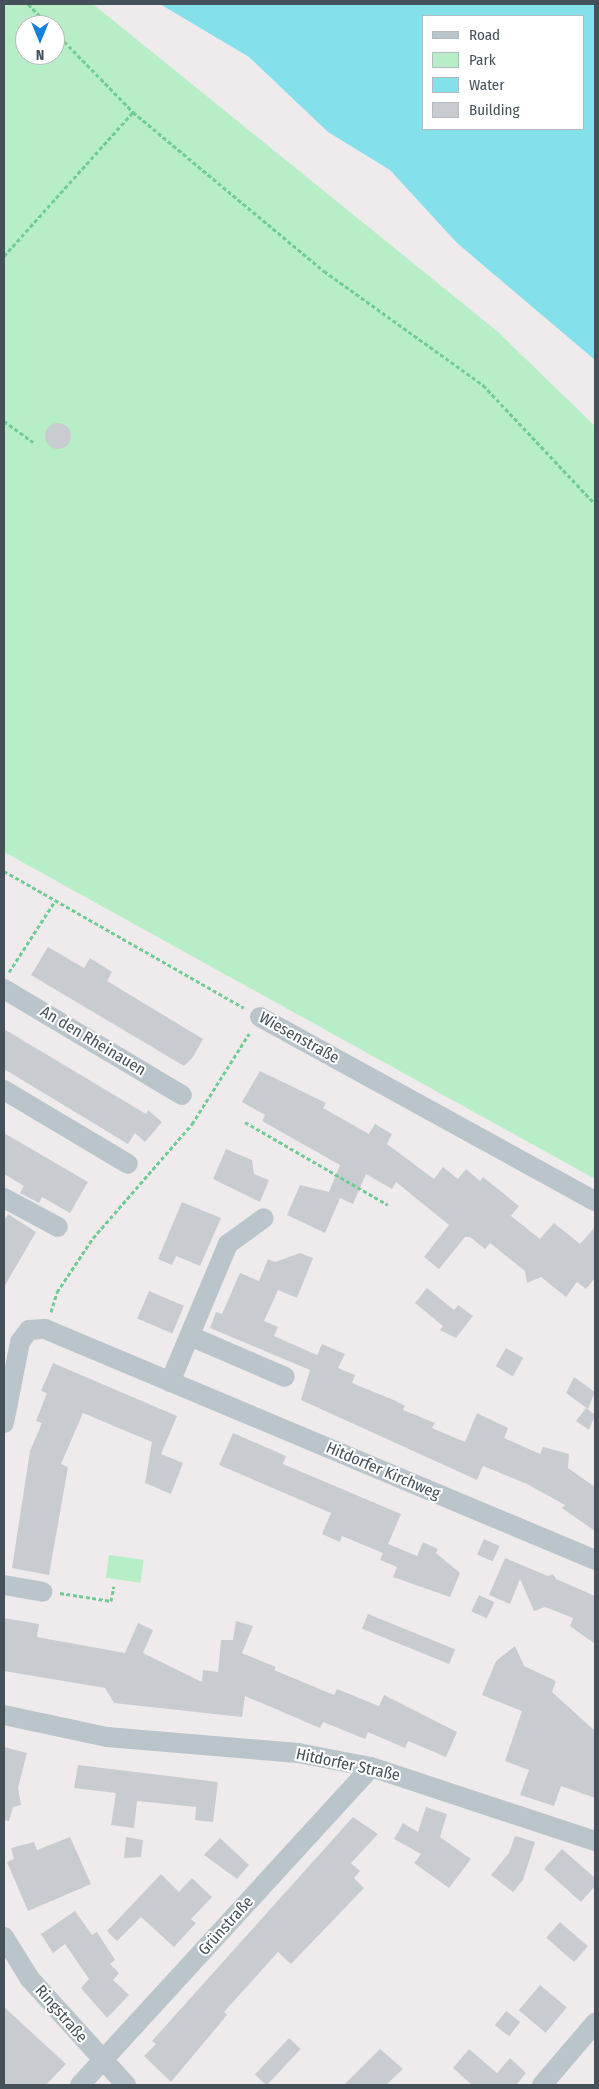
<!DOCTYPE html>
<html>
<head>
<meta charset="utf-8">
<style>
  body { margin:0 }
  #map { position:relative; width:599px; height:2089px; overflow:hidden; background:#efebec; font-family:"Fira Sans Condensed",sans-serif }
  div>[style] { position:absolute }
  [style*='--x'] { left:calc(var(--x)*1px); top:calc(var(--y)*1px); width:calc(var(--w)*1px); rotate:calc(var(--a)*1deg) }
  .green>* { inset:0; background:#b8eec7; transform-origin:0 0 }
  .water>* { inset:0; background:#84e0eb }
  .building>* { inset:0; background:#c8ccd1; transform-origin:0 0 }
  .round { border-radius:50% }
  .path>* { height:3px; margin-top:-1.5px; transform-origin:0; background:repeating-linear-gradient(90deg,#70cc95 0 4px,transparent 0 6.5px) }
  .minor>* { height:20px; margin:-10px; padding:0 10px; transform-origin:10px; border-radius:10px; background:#b9c5cb }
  span { translate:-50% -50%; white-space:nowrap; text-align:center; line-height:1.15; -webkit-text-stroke:4px #fff; paint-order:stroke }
  .street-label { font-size:16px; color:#445159 }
  .frame { position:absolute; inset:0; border:5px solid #445159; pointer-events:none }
  .legend { position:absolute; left:422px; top:15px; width:162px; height:115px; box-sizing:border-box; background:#fff; border:1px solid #b4b9bd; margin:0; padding:6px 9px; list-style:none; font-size:15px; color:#445159 }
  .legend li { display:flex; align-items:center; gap:10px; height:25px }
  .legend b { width:25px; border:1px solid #b4b9bd }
  .north { position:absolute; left:15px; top:15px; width:50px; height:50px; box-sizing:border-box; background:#fff; border:1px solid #b4b9bd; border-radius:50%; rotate:180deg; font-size:14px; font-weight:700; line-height:20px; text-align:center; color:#445159 }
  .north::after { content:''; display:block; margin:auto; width:18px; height:22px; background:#1881dc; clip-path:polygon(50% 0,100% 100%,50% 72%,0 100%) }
</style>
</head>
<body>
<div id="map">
  <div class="green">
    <i style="clip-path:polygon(evenodd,4px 4px,93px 4px,497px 331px,595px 426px,595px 1179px,4px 852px,4px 4px,25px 25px,55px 25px,55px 55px,25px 55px,25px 25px)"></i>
    <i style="left:109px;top:1555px;width:35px;height:23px;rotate:8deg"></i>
  </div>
  <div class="water">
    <i style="clip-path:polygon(evenodd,160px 4px,595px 4px,595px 360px,457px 243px,390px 170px,328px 132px,249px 57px,160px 4px,423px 16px,583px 16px,583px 129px,423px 129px,423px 16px)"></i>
  </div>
  <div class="building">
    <i class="round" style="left:45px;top:423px;width:26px;height:26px"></i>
    <i style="clip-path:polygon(48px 947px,84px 968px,90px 958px,112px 972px,107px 981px,203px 1039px,193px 1057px,184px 1066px,31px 975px)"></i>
    <i style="clip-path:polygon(4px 1029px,146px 1114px,148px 1110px,162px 1122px,145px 1142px,135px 1133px,128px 1144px,4px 1069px)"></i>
    <i style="clip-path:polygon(260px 1071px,326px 1103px,323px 1108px,369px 1134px,375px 1124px,392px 1134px,387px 1144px,434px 1179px,443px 1167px,458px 1179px,466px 1169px,480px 1181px,483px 1177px,519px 1206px,511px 1216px,540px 1239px,554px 1223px,580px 1244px,595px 1227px,595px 1278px,586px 1289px,577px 1282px,566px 1297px,541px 1277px,527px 1283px,525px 1271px,490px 1243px,485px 1249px,470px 1237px,465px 1237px,439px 1269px,424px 1257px,449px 1225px,396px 1182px,392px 1189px,366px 1174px,353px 1204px,340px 1198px,325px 1233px,287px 1215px,300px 1185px,329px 1192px,340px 1165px,262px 1121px,265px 1115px,242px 1102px)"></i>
    <i style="clip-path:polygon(4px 1133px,88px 1182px,70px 1213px,42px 1197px,39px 1203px,20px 1193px,24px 1186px,4px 1174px)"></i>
    <i style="clip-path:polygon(226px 1149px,252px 1160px,254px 1174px,269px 1180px,260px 1202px,213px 1179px)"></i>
    <i style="clip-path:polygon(182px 1202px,221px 1218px,200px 1266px,176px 1256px,172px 1265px,158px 1259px)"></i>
    <i style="clip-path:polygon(8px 1214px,36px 1232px,4px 1287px,4px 1221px)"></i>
    <i style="clip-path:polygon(300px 1253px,313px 1258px,297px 1298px,278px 1290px,264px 1321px,278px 1327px,274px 1336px,317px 1355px,322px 1344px,345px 1354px,338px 1368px,355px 1375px,352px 1383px,396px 1401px,405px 1406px,403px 1410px,435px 1423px,432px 1428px,465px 1442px,477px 1413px,508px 1428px,504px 1438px,540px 1454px,543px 1447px,569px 1454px,568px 1468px,595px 1487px,595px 1531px,562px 1508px,565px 1505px,527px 1484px,483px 1466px,477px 1480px,301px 1400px,310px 1370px,210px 1328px,216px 1312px,222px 1314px,240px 1273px,259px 1281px,268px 1259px,275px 1262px)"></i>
    <i style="clip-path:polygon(427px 1288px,454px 1310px,458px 1305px,473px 1316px,456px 1338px,440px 1330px,443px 1326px,415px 1303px)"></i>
    <i style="left:149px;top:1291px;width:38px;height:30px;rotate:23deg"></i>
    <i style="left:506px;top:1348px;width:20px;height:21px;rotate:30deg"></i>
    <i style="clip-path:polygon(53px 1363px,177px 1416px,161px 1454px,183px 1463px,171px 1494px,145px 1483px,152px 1442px,83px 1413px,61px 1464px,68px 1467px,49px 1575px,12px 1568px,30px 1451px,42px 1423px,36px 1421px,47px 1393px,41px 1391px)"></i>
    <i style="clip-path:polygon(574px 1377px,595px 1392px,588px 1409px,566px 1393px)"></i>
    <i style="clip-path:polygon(586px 1408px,595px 1415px,589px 1430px,576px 1421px)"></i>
    <i style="clip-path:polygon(233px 1433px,286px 1456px,283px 1464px,401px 1514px,388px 1544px,417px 1556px,423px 1542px,438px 1549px,436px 1553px,460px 1573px,450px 1597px,393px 1577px,397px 1567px,380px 1560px,383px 1553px,342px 1536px,340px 1542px,322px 1534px,331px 1513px,219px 1465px)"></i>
    <i style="left:484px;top:1539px;width:17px;height:17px;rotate:24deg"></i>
    <i style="clip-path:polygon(505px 1558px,548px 1576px,553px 1574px,556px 1579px,595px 1596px,595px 1644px,570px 1626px,573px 1618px,545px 1607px,534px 1611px,520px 1579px,510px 1604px,489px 1595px)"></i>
    <i style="left:479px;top:1595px;width:17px;height:18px;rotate:25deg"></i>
    <i style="left:368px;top:1614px;width:94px;height:16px;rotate:22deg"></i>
    <i style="clip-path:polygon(4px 1618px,39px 1624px,37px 1637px,125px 1653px,138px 1623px,153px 1630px,143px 1653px,202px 1682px,203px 1670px,218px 1672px,221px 1640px,233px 1640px,236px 1621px,253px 1626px,242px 1653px,276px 1667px,274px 1670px,334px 1695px,337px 1689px,379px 1706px,384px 1695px,457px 1732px,446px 1757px,408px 1741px,405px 1748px,368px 1732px,365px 1739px,323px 1722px,320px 1728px,245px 1696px,242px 1717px,114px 1703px,105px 1688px,4px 1671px)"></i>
    <i style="clip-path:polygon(515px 1646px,524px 1666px,556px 1681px,552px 1692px,595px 1731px,595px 1798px,561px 1786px,554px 1806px,520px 1795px,529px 1770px,505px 1761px,522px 1711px,482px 1695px,496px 1661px)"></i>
    <i style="clip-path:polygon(4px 1747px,27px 1753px,18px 1788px,21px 1805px,13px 1807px,9px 1821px,4px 1820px)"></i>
    <i style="clip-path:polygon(78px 1765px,218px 1782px,213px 1822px,195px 1820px,196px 1807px,137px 1801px,134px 1828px,111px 1825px,116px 1793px,74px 1788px)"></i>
    <i style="clip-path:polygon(426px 1807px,447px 1814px,440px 1837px,471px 1859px,449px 1888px,414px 1863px,421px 1854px,394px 1839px,403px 1823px,418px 1832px)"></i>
    <i style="clip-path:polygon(353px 1817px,378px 1834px,351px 1863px,360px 1871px,354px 1878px,364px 1888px,291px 1964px,278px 1952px,224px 2012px,227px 2015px,171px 2082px,144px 2056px,156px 2044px,152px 2041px)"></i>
    <i style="clip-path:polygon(515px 1836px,535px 1842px,523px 1880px,513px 1892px,491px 1875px,509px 1853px)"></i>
    <i style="clip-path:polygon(70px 1837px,91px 1884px,28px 1911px,7px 1862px,14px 1859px,11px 1848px,34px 1842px,37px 1850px)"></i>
    <i style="clip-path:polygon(126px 1837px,143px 1840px,141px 1857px,124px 1858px)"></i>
    <i style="clip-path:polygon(220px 1838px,249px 1865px,237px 1879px,204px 1855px)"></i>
    <i style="clip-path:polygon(562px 1849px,595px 1878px,595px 1886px,581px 1902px,544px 1869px)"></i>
    <i style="clip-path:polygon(161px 1874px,179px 1892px,192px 1878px,212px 1897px,191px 1919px,196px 1923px,174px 1947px,141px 1917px,117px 1941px,107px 1931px)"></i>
    <i style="clip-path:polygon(75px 1911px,92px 1935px,97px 1932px,115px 1960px,110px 1964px,119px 1973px,113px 1980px,129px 1995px,107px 2018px,81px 1988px,89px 1979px,65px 1944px,53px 1953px,41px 1934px)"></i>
    <i style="left:560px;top:1922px;width:37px;height:21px;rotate:41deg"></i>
    <i style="left:540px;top:1985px;width:35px;height:33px;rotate:40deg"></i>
    <i style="clip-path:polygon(4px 2007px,66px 2064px,46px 2085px,4px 2085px)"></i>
    <i style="left:506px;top:2011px;width:18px;height:18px;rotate:38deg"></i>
    <i style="left:289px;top:2038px;width:16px;height:50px;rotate:43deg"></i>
    <i style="clip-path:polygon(380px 2049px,403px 2069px,386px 2085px,344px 2085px)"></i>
    <i style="clip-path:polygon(469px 2049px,497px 2073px,510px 2058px,526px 2073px,516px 2085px,472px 2085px,453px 2068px)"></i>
  </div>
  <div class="path">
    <i style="--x:28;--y:4;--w:30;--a:45"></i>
    <i style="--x:55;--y:32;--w:112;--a:45.7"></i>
    <i style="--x:133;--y:112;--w:249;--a:39.8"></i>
    <i style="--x:324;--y:271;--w:196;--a:35.6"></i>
    <i style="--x:483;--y:385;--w:163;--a:46.7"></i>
    <i style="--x:4;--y:256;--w:193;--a:-48.1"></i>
    <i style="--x:4;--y:421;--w:36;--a:36"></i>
    <i style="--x:4;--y:871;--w:276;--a:29.7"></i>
    <i style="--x:9;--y:972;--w:85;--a:-57.1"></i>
    <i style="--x:245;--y:1122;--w:165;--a:30.1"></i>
    <i style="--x:51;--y:1312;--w:21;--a:-73"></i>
    <i style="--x:57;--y:1292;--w:65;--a:-56.3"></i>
    <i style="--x:93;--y:1238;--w:151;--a:-49"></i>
    <i style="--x:192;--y:1124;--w:107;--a:-57.7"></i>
    <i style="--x:60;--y:1593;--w:52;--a:8.9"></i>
    <i style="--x:111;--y:1601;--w:15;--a:-79"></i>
  </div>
  <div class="minor">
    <i style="--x:4;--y:989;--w:207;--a:30.8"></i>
    <i style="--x:260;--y:1017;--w:382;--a:28.8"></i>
    <i style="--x:4;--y:1090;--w:144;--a:30.8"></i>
    <i style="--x:4;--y:1198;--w:61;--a:28.2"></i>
    <i style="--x:190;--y:1336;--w:103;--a:23.3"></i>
    <i style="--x:170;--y:1382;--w:150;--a:-67.2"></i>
    <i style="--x:228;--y:1244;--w:44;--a:-35.8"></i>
    <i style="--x:4;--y:1423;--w:83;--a:-78.8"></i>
    <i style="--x:20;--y:1342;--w:15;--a:-53"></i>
    <i style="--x:29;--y:1330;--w:16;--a:-4"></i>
    <i style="--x:45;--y:1329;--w:597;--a:22.78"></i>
    <i style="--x:4;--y:1585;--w:39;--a:10"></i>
    <i style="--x:4;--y:1715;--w:105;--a:12.1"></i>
    <i style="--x:107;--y:1737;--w:192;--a:4.8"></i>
    <i style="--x:298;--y:1753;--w:74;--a:10.9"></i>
    <i style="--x:371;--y:1767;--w:236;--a:18.3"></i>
    <i style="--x:4;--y:1937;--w:49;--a:58.2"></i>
    <i style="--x:30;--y:1979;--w:143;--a:47.8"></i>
    <i style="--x:80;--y:2085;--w:431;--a:-47.5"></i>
    <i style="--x:542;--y:2085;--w:82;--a:-49.5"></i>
  </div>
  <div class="street-label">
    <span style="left:299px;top:1038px;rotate:29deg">Wiesenstraße</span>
    <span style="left:93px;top:1041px;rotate:31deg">An den Rheinauen</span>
    <span style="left:383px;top:1471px;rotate:23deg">Hitdorfer Kirchweg</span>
    <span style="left:348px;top:1765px;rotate:12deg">Hitdorfer Straße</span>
    <span style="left:226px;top:1926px;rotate:-48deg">Grünstraße</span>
    <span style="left:61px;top:2014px;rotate:49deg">Ringstraße</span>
  </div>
  <div class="frame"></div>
  <ul class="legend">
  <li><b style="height:6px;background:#b9c5cb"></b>Road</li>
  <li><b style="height:14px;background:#b8eec7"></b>Park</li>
  <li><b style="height:14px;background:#84e0eb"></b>Water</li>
  <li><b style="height:14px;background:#c8ccd1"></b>Building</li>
  </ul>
  <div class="north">N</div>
</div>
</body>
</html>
